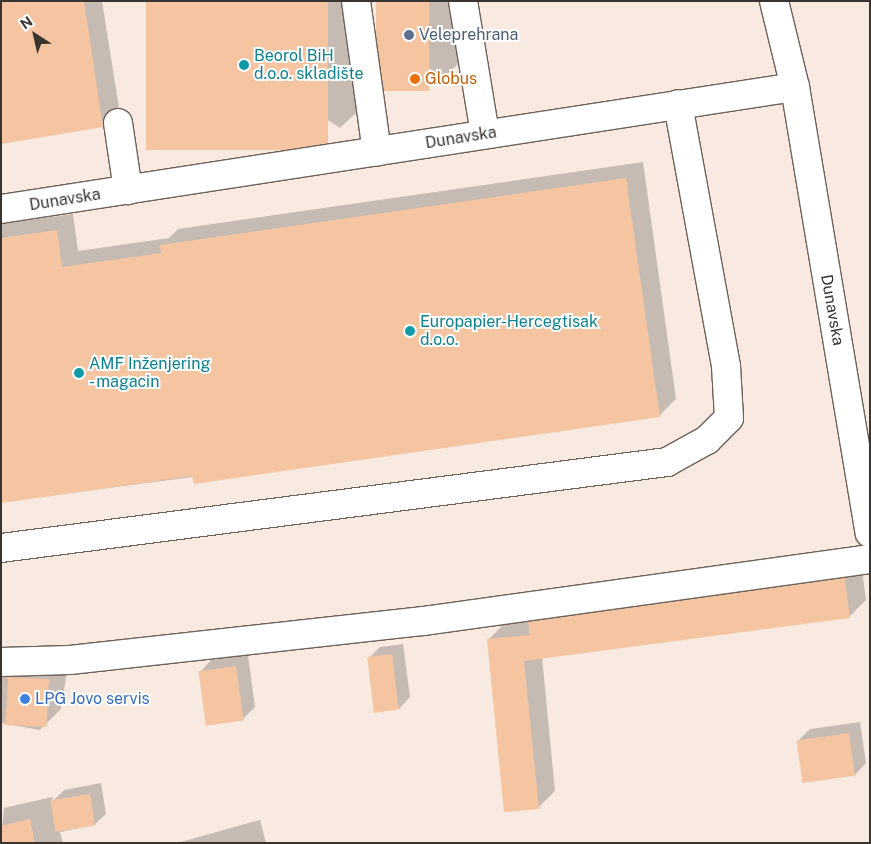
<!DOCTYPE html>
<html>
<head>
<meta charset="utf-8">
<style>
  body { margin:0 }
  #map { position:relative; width:871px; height:844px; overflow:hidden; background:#f8eae0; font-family:"Public Sans",sans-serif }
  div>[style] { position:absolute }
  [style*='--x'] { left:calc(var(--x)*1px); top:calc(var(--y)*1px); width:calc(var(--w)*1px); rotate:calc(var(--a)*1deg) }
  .shadow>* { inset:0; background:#0003 }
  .building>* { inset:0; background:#f5c5a1; transform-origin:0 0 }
  .roads { filter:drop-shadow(1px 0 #6d6158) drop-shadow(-1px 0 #6d6158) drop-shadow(0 1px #6d6158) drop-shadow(0 -1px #6d6158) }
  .minor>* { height:28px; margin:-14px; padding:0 14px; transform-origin:14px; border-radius:14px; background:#fff }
  .dots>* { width:14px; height:14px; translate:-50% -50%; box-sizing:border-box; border:2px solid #fff; border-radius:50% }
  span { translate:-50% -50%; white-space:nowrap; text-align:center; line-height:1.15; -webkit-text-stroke:4px #fff; paint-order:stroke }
  .service-label { font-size:16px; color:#4e5e75 }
  .left { translate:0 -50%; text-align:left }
  .culture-label { font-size:16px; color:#0d838f }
  .food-label { font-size:16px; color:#c56008 }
  .street-label { font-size:16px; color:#3a3430 }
  .shop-label { font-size:16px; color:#366cbe }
  .frame { position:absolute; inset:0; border:2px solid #3a3430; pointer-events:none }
  .north { position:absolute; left:10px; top:10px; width:50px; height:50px; -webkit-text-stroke:4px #fff; paint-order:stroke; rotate:325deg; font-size:14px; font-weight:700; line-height:20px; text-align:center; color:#3a3430 }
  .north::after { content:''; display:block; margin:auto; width:18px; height:22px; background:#3a3430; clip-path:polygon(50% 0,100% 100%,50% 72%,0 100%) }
</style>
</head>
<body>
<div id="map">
  <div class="shadow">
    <i style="clip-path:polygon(1px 1px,102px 1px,119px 108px,102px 125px)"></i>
    <i style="clip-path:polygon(148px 1px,346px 1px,357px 112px,340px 128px)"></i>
    <i style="clip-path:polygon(377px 1px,461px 1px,469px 53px,440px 82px)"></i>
    <i style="clip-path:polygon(643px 162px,676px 399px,659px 416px,1px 502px,1px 224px,73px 214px,78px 251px,169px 238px,178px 229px)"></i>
    <i style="clip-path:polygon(861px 562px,866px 600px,849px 617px,542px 657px,555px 791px,538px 808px,489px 639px,506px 622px)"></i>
    <i style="clip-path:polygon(403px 644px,410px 697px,399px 709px,369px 658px,380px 647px)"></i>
    <i style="clip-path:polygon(248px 655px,255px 707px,243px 719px,200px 672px,211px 660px)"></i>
    <i style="clip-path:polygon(1px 656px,69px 659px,61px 709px,40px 730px,1px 723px)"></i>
    <i style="clip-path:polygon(860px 722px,866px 763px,855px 775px,804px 782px,798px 741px,810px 729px)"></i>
    <i style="clip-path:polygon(101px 783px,106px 814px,94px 825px,60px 832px,63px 843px,1px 843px,4px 808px,52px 797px,53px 801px,64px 790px)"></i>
    <i style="clip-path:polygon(260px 820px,266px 843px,177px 843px)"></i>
  </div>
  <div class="building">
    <i style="clip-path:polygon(1px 1px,84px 1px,103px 127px,1px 144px)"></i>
    <i style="left:146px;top:1px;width:182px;height:149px"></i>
    <i style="left:376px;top:1px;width:53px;height:90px"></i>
    <i style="clip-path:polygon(626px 178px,660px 417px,194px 484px,192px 476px,1px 503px,1px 238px,57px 230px,62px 267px,161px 253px,160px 245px)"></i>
    <i style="clip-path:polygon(845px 578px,850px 618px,524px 661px,539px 809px,504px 812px,487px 639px,530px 635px,528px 622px)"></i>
    <i style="left:392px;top:654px;width:56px;height:25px;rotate:83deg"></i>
    <i style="left:236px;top:666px;width:55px;height:38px;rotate:82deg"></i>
    <i style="left:8px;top:677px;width:41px;height:48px;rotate:3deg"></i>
    <i style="left:849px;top:733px;width:43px;height:53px;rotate:82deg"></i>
    <i style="left:90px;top:794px;width:32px;height:40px;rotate:81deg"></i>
    <i style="clip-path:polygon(30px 819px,35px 843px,1px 843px,1px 826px)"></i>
  </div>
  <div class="roads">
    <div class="minor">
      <i style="--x:356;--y:1;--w:152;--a:82.1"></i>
      <i style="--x:463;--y:1;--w:135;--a:80.6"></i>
      <i style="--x:774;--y:1;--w:89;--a:76.3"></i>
      <i style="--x:795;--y:87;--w:452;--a:80.5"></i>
      <i style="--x:118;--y:123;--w:68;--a:81.5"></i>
      <i style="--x:1;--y:209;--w:803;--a:-8.74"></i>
      <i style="--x:1;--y:548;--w:672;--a:-7.36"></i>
      <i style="--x:667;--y:462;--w:46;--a:-28.8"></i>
      <i style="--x:707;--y:440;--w:31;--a:-45"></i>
      <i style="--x:729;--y:418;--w:52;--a:-93.3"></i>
      <i style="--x:726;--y:366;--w:266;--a:-100.4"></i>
      <i style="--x:1;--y:662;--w:69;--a:-1.7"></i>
      <i style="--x:70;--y:660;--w:356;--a:-6.3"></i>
      <i style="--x:424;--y:621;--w:450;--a:-7.9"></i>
    </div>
  </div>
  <div class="dots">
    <i style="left:409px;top:35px;background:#5c6f8a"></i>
    <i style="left:244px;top:65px;background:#0f9aa8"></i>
    <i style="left:415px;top:79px;background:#e8710a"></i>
    <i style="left:410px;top:331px;background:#0f9aa8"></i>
    <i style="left:79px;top:373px;background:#0f9aa8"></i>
    <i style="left:25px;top:699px;background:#3f7fe0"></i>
  </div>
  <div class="service-label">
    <span class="left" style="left:419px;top:35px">Veleprehrana</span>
  </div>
  <div class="culture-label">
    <span class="left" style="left:254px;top:65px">Beorol BiH<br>d.o.o. skladište</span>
    <span class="left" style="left:420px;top:331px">Europapier-Hercegtisak<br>d.o.o.</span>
    <span class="left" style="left:89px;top:373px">AMF Inženjering<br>- magacin</span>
  </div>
  <div class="food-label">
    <span class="left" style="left:425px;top:79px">Globus</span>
  </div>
  <div class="street-label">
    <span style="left:461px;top:138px;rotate:-9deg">Dunavska</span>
    <span style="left:65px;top:200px;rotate:-9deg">Dunavska</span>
    <span style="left:832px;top:310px;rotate:80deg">Dunavska</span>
  </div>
  <div class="shop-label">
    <span class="left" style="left:35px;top:699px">LPG Jovo servis</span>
  </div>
  <div class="frame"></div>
  <div class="north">N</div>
</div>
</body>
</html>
